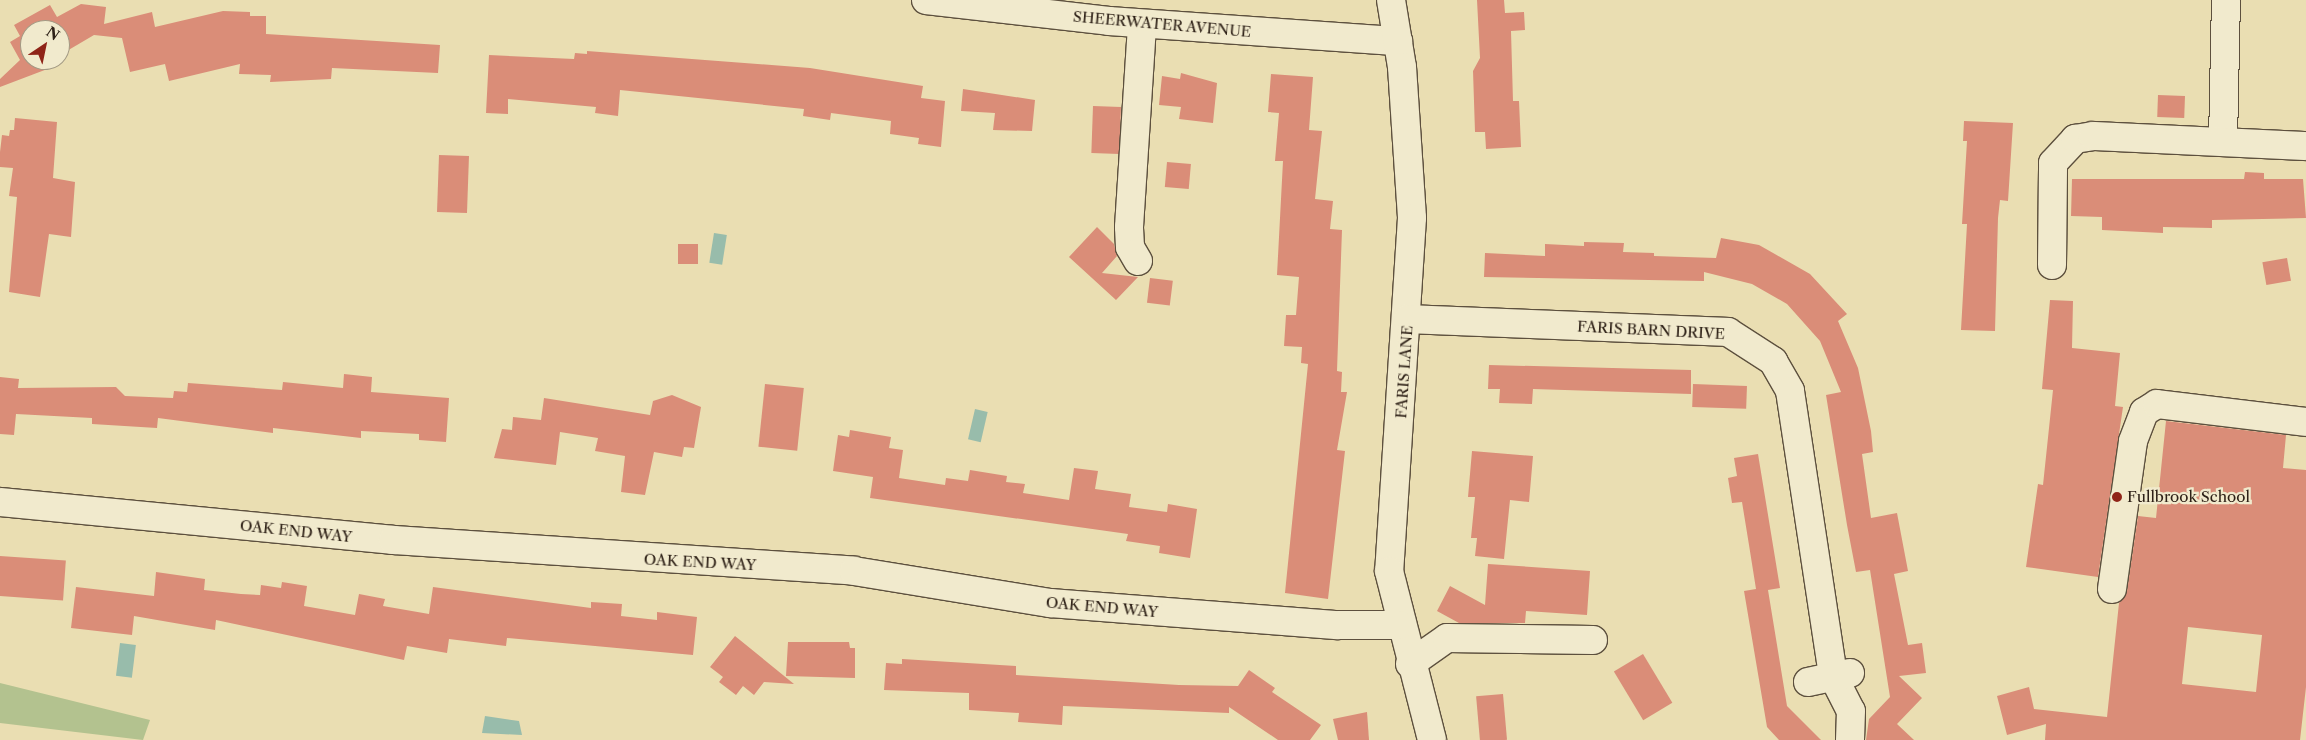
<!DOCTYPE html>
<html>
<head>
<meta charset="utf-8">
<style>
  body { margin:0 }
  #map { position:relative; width:2306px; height:740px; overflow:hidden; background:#eadeb2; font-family:"Libre Caslon Text",serif }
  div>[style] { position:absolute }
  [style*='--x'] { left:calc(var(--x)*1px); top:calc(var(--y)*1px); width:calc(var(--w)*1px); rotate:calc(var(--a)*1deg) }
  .green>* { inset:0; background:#b3c28f }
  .water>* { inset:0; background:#98bcab; transform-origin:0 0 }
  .building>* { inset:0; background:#da8d78; transform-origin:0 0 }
  .roads { filter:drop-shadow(1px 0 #5d503e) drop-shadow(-1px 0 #5d503e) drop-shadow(0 1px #5d503e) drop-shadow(0 -1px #5d503e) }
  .minor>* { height:28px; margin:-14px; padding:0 14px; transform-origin:14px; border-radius:14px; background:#f1eacd }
  .dots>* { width:14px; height:14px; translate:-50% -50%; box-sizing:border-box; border:2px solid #f1eacd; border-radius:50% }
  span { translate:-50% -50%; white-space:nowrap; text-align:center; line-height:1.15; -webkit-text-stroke:4.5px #f1eacd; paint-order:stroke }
  .street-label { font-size:15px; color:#2e2117 }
  .poi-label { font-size:15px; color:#2e2117 }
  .left { translate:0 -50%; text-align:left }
  .north { position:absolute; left:20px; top:20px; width:50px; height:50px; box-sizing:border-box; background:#f1eacd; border:1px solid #a39a84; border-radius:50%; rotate:34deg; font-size:14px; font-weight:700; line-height:20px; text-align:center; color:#2e2117 }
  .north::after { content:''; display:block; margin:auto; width:18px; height:22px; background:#8f2418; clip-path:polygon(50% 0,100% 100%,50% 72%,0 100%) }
</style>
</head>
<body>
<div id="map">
  <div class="green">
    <i style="clip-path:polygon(0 683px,150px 720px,143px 740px,0 723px)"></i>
  </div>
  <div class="water">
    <i style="left:714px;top:233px;width:13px;height:30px;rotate:9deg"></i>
    <i style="left:975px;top:409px;width:13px;height:31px;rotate:13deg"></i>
    <i style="left:120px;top:643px;width:16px;height:33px;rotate:7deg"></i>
    <i style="clip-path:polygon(485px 716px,519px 721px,522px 735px,482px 733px)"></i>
  </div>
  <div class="building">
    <i style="clip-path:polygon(1477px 0,1504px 0,1505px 13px,1524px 12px,1525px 30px,1511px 31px,1513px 101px,1519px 101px,1521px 147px,1486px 149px,1485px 132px,1475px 132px,1473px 71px,1480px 58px)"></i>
    <i style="clip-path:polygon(81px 4px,106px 7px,104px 24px,152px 12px,155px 27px,223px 11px,250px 12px,250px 16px,266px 16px,266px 34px,440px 45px,438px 73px,332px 68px,331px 79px,270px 82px,271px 75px,239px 74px,240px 64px,169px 81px,165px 64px,130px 72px,122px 38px,94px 35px,60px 55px,60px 30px,30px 30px,30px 60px,52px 60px,47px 63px,50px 68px,0 87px,0 79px,20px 60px,10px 42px,20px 36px,14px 25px,50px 5px,57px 17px)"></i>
    <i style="clip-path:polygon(587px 51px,810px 68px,923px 86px,921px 98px,945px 101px,941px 147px,918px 144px,919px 138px,890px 134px,891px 121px,831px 113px,830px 120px,803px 116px,804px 109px,620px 90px,618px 116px,595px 113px,596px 107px,508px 99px,508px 114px,486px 113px,489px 55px,574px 59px,575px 53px,587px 54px)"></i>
    <i style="clip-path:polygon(1181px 73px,1217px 83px,1213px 123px,1179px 119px,1181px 107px,1159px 105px,1162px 76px,1180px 79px)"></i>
    <i style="clip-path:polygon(1271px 74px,1313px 77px,1309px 130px,1322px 131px,1315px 199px,1333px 201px,1330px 229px,1342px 230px,1337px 371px,1342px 372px,1341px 392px,1347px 392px,1337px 450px,1345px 451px,1328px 599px,1285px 593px,1308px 364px,1301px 363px,1302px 347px,1284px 346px,1286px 315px,1296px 315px,1299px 277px,1277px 275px,1283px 161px,1275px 161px,1279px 113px,1268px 112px)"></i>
    <i style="clip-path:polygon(963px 89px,1035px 100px,1032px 131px,993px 130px,995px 113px,961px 111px)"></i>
    <i style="left:2158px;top:95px;width:27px;height:22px;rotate:2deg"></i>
    <i style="left:1093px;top:106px;width:28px;height:47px;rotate:2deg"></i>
    <i style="clip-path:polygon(15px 118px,57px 122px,53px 178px,75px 182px,71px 237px,49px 234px,40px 297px,9px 292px,17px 197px,9px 196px,13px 168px,0 167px,0 152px,2px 135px,9px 136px,10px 130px,14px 130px)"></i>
    <i style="clip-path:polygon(1964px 121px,2013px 123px,2008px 201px,2000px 200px,1998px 218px,1995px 331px,1961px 330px,1967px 224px,1962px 224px,1967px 141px,1963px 141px)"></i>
    <i style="left:439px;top:155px;width:30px;height:57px;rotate:2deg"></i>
    <i style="left:1167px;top:162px;width:24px;height:25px;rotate:5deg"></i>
    <i style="clip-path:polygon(2245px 172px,2264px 173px,2264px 179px,2303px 179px,2306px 218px,2212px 220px,2212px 228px,2163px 227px,2163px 233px,2102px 230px,2102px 217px,2071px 216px,2072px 179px,2244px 179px)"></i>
    <i style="clip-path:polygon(1097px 227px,1114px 244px,1117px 256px,1102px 273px,1138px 277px,1116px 300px,1069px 257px)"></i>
    <i style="clip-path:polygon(1721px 238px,1759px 245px,1810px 274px,1847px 314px,1838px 321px,1858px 368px,1871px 431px,1873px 452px,1862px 454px,1871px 518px,1897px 513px,1908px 571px,1894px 574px,1908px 645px,1922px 643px,1926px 673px,1899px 676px,1922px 698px,1897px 724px,1914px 740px,1866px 740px,1869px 719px,1890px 697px,1870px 570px,1856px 572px,1847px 525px,1826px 395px,1841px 392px,1820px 341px,1787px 304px,1752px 284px,1704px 272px,1704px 281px,1484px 277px,1485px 253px,1545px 256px,1545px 244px,1584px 246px,1584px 242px,1624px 243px,1623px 252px,1654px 253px,1654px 256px,1716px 258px)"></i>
    <i style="left:678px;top:244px;width:20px;height:20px"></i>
    <i style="left:2287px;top:258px;width:23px;height:25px;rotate:80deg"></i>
    <i style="left:1150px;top:278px;width:23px;height:25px;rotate:7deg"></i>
    <i style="clip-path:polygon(2050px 300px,2073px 301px,2072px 348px,2120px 353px,2115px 406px,2123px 407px,2098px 577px,2026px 567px,2038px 484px,2043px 485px,2053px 390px,2042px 389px)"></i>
    <i style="clip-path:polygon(1489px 365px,1691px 370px,1691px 394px,1533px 389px,1532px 404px,1499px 403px,1500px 389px,1488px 389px)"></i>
    <i style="clip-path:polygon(344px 374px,372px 377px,371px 392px,449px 398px,446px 442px,419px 440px,419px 434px,361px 431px,361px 438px,273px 428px,273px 433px,158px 418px,157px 428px,92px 424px,92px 418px,16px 414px,14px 435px,0 434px,0 377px,19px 379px,18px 388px,116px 387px,125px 396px,173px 398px,174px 391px,187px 392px,188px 383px,282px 390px,283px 382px,343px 388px)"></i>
    <i style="left:765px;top:384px;width:39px;height:63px;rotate:6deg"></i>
    <i style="left:1693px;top:384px;width:54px;height:23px;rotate:2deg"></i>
    <i style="clip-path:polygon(672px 395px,701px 407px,694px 448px,684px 447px,682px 457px,654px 452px,645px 495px,621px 492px,625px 456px,595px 451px,598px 438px,560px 432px,556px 465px,494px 458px,502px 429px,512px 430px,513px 417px,541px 420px,544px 398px,650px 415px,653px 401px)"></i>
    <i style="clip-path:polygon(evenodd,2166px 421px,2286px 435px,2283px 468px,2306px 470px,2306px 687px,2300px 740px,2045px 740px,2046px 724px,2007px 735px,1997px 696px,2029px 687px,2034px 709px,2107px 717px,2119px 603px,2127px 591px,2138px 516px,2156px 518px,2166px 421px,2188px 627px,2262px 635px,2256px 692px,2182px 684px,2188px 627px)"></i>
    <i style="clip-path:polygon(850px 430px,891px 437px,889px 448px,903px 450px,899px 478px,945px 485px,946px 478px,968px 481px,970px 470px,1007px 476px,1006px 482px,1025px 484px,1023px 493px,1069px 500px,1074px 468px,1098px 471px,1095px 489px,1131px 494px,1129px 507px,1167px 512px,1168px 504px,1197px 509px,1190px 558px,1159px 553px,1160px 546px,1126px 541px,1128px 534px,870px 498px,873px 477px,833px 471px,838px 435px,849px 437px)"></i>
    <i style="clip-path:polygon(1472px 451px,1533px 456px,1529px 502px,1510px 500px,1504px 559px,1475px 556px,1477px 538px,1471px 538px,1475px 497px,1468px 497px)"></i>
    <i style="clip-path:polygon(1758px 454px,1780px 588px,1768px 590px,1787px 706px,1821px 740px,1779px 740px,1767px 727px,1744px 591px,1756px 589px,1749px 545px,1742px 502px,1732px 503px,1728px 478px,1737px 476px,1734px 458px)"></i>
    <i style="left:0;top:556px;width:66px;height:40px;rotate:4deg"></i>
    <i style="clip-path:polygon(1488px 564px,1590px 571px,1587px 615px,1526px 611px,1525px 623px,1459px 623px,1437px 611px,1450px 586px,1485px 605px)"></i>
    <i style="clip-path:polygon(156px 572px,205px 579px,204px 590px,241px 594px,260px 595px,261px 585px,281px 588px,282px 582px,307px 586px,304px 606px,355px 615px,359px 594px,385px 599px,383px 606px,429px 614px,433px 587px,591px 608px,591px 602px,622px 604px,621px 616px,657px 620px,657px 612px,697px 617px,693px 655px,507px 638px,506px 646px,449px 639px,447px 653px,407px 646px,404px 660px,216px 620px,215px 630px,134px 616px,132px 635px,71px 628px,76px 587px,154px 596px)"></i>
    <i style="clip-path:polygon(735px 636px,794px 684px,764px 682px,754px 695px,743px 686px,736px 695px,719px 682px,723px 677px,710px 667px)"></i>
    <i style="clip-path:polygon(788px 642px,849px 642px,850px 648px,855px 648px,855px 678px,786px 676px)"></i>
    <i style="left:1643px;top:654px;width:57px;height:34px;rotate:59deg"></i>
    <i style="clip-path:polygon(902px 659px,1016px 666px,1016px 675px,1179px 685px,1238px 686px,1249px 670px,1275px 688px,1272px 692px,1321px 725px,1310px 740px,1278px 740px,1229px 707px,1229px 713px,1063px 706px,1062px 725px,1018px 722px,1019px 713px,969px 710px,969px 693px,884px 690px,886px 663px,902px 664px)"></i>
    <i style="left:1503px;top:694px;width:46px;height:27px;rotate:85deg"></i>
    <i style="clip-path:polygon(1367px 712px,1369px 740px,1338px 740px,1333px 719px)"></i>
  </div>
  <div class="roads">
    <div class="minor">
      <i style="--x:926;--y:0;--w:184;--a:6.5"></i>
      <i style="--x:1109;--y:21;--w:290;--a:4"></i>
      <i style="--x:1391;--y:0;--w:68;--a:80.7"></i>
      <i style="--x:1402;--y:67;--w:151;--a:86.2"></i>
      <i style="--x:1412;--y:218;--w:354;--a:93.7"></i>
      <i style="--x:1389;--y:571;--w:174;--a:75.7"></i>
      <i style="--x:2223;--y:141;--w:141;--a:-88.8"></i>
      <i style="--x:1138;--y:261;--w:16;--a:-120"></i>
      <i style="--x:1130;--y:247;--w:20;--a:-93"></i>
      <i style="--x:1129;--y:227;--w:203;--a:-86.3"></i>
      <i style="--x:2052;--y:265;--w:102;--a:-89.4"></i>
      <i style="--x:2053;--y:163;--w:33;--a:-47"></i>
      <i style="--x:2075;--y:139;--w:18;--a:-9"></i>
      <i style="--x:2093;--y:136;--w:213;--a:2.7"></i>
      <i style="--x:1408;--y:319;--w:320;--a:2.3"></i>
      <i style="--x:1728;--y:332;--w:54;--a:32.8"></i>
      <i style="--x:1773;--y:361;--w:34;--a:60"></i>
      <i style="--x:1790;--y:391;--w:288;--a:81.4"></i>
      <i style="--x:1833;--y:676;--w:39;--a:63"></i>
      <i style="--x:1851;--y:711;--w:29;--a:92"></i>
      <i style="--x:0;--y:502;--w:395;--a:5.5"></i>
      <i style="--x:393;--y:540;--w:462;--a:3.8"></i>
      <i style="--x:854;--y:571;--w:199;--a:9.3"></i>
      <i style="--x:1050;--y:603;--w:289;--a:4.4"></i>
      <i style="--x:1338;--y:625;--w:61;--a:0"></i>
      <i style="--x:2112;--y:589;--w:149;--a:-81.9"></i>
      <i style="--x:2133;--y:441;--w:31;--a:-69"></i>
      <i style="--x:2144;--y:412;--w:15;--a:-32"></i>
      <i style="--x:2157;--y:404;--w:150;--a:6.9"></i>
      <i style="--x:1410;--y:664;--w:45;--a:-35.1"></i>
      <i style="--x:1447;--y:638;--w:146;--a:0.8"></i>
      <i style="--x:1808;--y:682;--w:43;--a:-12.1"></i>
    </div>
  </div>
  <div class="dots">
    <i style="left:2117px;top:497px;background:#8f2418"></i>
  </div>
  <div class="street-label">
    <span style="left:1162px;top:24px;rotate:5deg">SHEERWATER AVENUE</span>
    <span style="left:1651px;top:330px;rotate:3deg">FARIS BARN DRIVE</span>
    <span style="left:1404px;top:372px;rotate:-86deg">FARIS LANE</span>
    <span style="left:296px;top:531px;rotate:6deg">OAK END WAY</span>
    <span style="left:700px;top:562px;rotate:3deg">OAK END WAY</span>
    <span style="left:1102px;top:607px;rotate:5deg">OAK END WAY</span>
  </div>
  <div class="poi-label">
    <span class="left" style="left:2127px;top:497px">Fullbrook School</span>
  </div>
  <div class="north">N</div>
</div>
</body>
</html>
